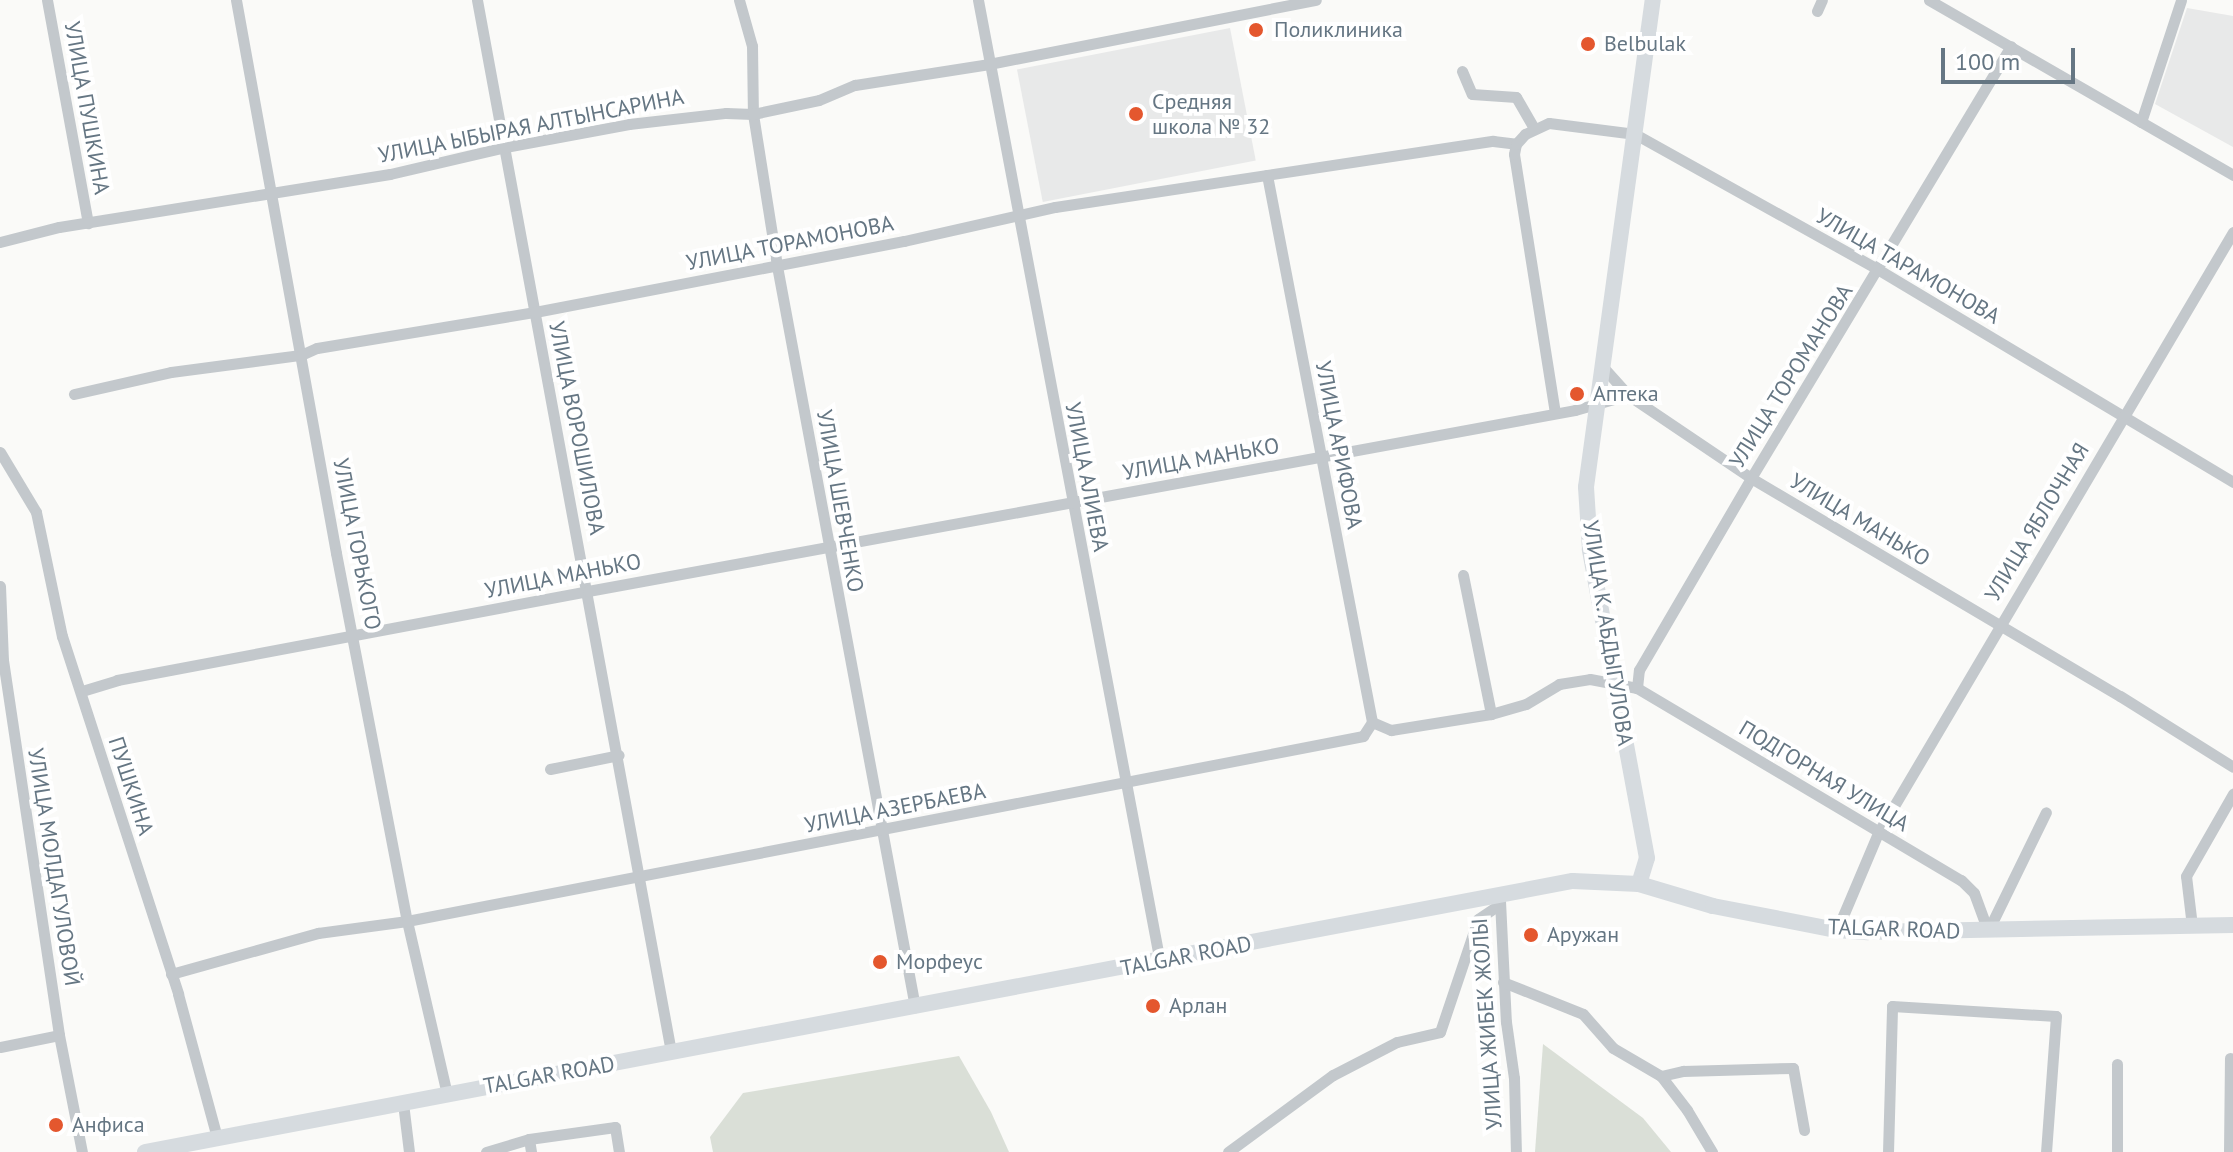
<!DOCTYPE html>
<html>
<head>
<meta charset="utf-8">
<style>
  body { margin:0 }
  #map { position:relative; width:2233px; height:1152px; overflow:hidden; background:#fafaf8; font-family:"PT Sans",sans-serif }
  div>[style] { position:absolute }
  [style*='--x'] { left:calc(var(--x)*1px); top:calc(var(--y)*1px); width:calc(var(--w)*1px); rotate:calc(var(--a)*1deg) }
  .built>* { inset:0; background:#e8e9e9; transform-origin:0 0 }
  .green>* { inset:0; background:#dadfd7 }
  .street>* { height:11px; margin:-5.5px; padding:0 5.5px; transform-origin:5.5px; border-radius:5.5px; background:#c3c8cc }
  .secondary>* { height:16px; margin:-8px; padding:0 8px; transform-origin:8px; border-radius:8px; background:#d6dbdf }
  .primary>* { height:16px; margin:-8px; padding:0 8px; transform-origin:8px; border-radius:8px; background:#d6dbdf }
  .dots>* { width:22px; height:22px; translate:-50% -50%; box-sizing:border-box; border:4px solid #fff; border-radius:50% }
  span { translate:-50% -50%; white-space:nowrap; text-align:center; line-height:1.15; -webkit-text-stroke:8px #fff; paint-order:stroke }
  .poi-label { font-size:22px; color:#657683 }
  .left { translate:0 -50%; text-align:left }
  .street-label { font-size:22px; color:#657683 }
  .scale { position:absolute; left:1941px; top:48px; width:134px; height:36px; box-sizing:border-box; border:4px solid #657683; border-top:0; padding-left:10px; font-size:24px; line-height:28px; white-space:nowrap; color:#657683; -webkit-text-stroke:6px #fff; paint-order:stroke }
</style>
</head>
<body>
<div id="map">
  <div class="built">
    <i style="clip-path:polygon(2187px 8px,2233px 16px,2233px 147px,2155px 104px)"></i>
    <i style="left:1230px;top:28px;width:135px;height:217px;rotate:79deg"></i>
  </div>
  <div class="green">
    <i style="clip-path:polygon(1543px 1044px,1643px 1118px,1671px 1152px,1535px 1152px)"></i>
    <i style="clip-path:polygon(959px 1056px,991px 1112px,1009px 1152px,713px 1152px,710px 1137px,743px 1093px)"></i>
  </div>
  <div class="street">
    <i style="--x:47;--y:0;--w:227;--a:79.6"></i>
    <i style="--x:236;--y:0;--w:562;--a:79.75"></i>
    <i style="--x:336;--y:553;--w:375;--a:79.1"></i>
    <i style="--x:407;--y:921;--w:178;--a:77"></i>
    <i style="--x:477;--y:0;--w:1070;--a:79.55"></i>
    <i style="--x:739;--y:0;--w:48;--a:74.2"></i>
    <i style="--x:752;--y:46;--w:68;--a:89.2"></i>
    <i style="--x:753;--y:114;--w:154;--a:81"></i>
    <i style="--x:777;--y:266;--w:754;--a:79.45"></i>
    <i style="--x:978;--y:0;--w:979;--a:79.29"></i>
    <i style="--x:1929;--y:0;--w:351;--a:29.9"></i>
    <i style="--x:1817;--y:11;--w:12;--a:-66"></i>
    <i style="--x:1462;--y:71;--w:25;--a:67"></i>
    <i style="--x:1472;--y:94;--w:44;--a:3.9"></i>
    <i style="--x:1516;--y:97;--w:36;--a:60"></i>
    <i style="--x:2141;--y:122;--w:128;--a:-71.8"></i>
    <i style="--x:1267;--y:175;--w:557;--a:79.13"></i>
    <i style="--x:0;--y:242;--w:61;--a:-14.3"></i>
    <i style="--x:59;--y:227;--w:335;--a:-9.1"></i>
    <i style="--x:390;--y:174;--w:118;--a:-13.2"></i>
    <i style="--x:505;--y:147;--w:126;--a:-10.5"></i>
    <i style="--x:629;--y:124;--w:98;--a:-6.5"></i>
    <i style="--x:726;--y:113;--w:27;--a:2"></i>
    <i style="--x:753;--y:114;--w:67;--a:-12"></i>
    <i style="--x:819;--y:100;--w:39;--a:-23"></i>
    <i style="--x:855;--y:85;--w:136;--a:-8.9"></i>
    <i style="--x:989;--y:64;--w:333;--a:-11.1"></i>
    <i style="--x:1602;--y:366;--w:39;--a:48"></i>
    <i style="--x:74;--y:394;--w:99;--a:-12.8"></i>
    <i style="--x:171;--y:372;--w:131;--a:-7.5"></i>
    <i style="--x:301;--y:355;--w:17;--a:-24"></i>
    <i style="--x:317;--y:348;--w:221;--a:-9.4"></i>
    <i style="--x:535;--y:312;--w:376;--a:-10.9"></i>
    <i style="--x:904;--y:241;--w:155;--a:-12.7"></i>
    <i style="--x:1055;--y:207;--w:443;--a:-8.6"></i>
    <i style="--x:1493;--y:141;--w:23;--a:7"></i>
    <i style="--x:1555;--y:413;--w:262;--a:-99"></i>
    <i style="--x:1514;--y:154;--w:10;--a:-79"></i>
    <i style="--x:1516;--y:144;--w:13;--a:-48"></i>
    <i style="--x:1525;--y:134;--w:26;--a:-25"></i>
    <i style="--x:1549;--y:123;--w:87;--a:7.3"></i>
    <i style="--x:1635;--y:134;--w:279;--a:29.1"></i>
    <i style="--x:1879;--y:270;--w:413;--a:30.9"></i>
    <i style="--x:0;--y:452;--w:70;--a:59"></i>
    <i style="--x:36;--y:512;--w:127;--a:78.2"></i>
    <i style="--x:62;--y:636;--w:376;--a:72"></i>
    <i style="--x:178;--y:994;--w:149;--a:74.8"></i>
    <i style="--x:1463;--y:575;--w:142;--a:78.6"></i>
    <i style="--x:0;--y:586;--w:74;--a:87.7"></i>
    <i style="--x:3;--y:660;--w:379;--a:81.5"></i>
    <i style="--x:59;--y:1035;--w:119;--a:78.9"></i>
    <i style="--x:1637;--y:688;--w:18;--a:-84"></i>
    <i style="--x:1639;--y:670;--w:222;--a:-59.7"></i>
    <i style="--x:1751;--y:478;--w:504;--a:-58.96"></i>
    <i style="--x:82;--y:691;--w:37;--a:-17"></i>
    <i style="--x:117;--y:680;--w:479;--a:-10.7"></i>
    <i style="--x:588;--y:591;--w:1003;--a:-10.39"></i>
    <i style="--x:1575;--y:410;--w:55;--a:-15.8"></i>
    <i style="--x:1628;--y:395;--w:148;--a:34"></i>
    <i style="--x:1751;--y:478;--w:429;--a:30.6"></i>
    <i style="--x:2120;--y:696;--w:133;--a:32.1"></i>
    <i style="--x:550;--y:769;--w:70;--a:-11.5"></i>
    <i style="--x:1500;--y:901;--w:121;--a:87.2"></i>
    <i style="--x:1506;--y:1022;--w:57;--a:81.9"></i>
    <i style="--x:1514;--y:1078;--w:74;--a:88.5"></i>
    <i style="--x:2192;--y:926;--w:50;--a:-96.8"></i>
    <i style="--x:2186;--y:876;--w:95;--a:-60.2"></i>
    <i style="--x:1837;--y:930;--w:105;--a:-67.1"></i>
    <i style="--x:1878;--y:833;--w:698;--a:-59.43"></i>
    <i style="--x:1988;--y:931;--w:132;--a:-64"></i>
    <i style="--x:171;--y:974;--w:153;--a:-15.6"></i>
    <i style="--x:318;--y:933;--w:90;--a:-7.7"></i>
    <i style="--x:407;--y:921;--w:974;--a:-10.95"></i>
    <i style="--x:1363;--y:736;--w:17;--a:-57"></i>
    <i style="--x:1372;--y:722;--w:21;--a:23"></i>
    <i style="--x:1391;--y:730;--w:101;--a:-9.1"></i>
    <i style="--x:1491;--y:714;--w:36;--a:-16"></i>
    <i style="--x:1526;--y:704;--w:39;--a:-31"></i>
    <i style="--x:1559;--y:684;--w:31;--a:-9"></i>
    <i style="--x:1590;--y:679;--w:48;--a:10.8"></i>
    <i style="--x:1637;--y:688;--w:377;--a:30.7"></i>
    <i style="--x:1961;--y:880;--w:18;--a:45"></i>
    <i style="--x:1974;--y:893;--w:40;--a:69.8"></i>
    <i style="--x:1503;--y:982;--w:86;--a:21.8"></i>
    <i style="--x:1583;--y:1014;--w:45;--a:48.6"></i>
    <i style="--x:1613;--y:1048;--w:56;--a:30.3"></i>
    <i style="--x:1661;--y:1076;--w:43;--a:52.6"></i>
    <i style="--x:1687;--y:1110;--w:49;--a:59.2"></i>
    <i style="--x:0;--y:1047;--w:60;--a:-11.5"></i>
    <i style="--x:1661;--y:1076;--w:23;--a:-13"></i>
    <i style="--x:1683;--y:1071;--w:110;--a:-1.6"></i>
    <i style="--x:1793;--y:1068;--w:63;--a:79.9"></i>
    <i style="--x:403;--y:1103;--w:49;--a:83"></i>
    <i style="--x:529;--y:1139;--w:87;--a:-7.9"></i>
    <i style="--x:615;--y:1127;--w:25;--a:81"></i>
    <i style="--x:486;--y:1152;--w:45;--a:-16.8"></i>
    <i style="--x:529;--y:1139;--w:13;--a:81"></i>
    <i style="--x:1228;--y:1152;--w:130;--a:-36.3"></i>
    <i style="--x:1333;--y:1075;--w:72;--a:-27.3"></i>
    <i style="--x:1397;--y:1042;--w:44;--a:-13.1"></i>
    <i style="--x:1440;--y:1032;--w:119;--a:-71.4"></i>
    <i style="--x:1478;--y:919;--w:25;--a:-34"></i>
    <i style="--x:1888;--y:1152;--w:146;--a:-88.4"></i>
    <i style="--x:1892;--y:1006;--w:164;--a:3.5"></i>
    <i style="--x:2056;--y:1016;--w:136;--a:94.2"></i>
    <i style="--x:2117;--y:1152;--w:88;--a:-90"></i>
    <i style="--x:2229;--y:1152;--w:94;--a:-89.4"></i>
  </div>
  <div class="secondary">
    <i style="--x:1639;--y:884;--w:27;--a:-73"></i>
    <i style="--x:1647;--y:858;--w:314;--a:-100.5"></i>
    <i style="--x:1590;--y:549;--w:62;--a:-93.7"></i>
    <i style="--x:1586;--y:487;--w:492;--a:-82.2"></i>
  </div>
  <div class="primary">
    <i style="--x:145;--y:1152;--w:1453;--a:-10.75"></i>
    <i style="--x:1573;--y:881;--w:66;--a:2.6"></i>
    <i style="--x:1639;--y:884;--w:77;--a:16.6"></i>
    <i style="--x:1713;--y:906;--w:126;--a:11"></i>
    <i style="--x:1837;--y:930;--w:31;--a:4"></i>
    <i style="--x:1868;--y:932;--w:365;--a:-1.1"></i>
  </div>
  <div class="dots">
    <i style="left:1256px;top:30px;background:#e4572e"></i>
    <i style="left:1588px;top:44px;background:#e4572e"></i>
    <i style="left:1136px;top:114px;background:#e4572e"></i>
    <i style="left:1577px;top:394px;background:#e4572e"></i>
    <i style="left:1531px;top:935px;background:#e4572e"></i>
    <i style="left:880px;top:962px;background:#e4572e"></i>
    <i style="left:1153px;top:1006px;background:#e4572e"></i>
    <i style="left:56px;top:1125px;background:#e4572e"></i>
  </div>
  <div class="poi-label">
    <span class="left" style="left:1274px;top:30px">Поликлиника</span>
    <span class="left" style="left:1604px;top:44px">Belbulak</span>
    <span class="left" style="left:1152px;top:114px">Средняя<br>школа № 32</span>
    <span class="left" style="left:1593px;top:394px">Аптека</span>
    <span class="left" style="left:1547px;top:935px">Аружан</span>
    <span class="left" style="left:896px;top:962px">Морфеус</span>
    <span class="left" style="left:1169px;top:1006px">Арлан</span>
    <span class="left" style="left:72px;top:1125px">Анфиса</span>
  </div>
  <div class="street-label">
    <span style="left:87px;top:108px;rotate:80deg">УЛИЦА ПУШКИНА</span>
    <span style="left:531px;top:126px;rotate:-11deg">УЛИЦА ЫБЫРАЯ АЛТЫНСАРИНА</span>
    <span style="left:790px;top:243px;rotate:-11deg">УЛИЦА ТОРАМОНОВА</span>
    <span style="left:1908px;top:266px;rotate:30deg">УЛИЦА ТАРАМОНОВА</span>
    <span style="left:1791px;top:376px;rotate:-58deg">УЛИЦА ТОРОМАНОВА</span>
    <span style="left:577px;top:428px;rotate:79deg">УЛИЦА ВОРОШИЛОВА</span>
    <span style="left:1339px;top:445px;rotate:79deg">УЛИЦА АРИФОВА</span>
    <span style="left:1201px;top:459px;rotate:-10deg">УЛИЦА МАНЬКО</span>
    <span style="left:1087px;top:477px;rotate:79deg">УЛИЦА АЛИЕВА</span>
    <span style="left:840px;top:501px;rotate:80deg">УЛИЦА ШЕВЧЕНКО</span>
    <span style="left:1860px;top:520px;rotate:31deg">УЛИЦА МАНЬКО</span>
    <span style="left:2037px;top:522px;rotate:-59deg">УЛИЦА ЯБЛОЧНАЯ</span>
    <span style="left:357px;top:544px;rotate:79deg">УЛИЦА ГОРЬКОГО</span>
    <span style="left:563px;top:576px;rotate:-11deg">УЛИЦА МАНЬКО</span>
    <span style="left:1608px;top:633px;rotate:81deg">УЛИЦА К. АБДЫГУЛОВА</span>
    <span style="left:1824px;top:776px;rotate:31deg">ПОДГОРНАЯ УЛИЦА</span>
    <span style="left:131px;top:786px;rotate:72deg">ПУШКИНА</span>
    <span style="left:895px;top:808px;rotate:-11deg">УЛИЦА АЗЕРБАЕВА</span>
    <span style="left:54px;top:867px;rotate:81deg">УЛИЦА МОЛДАГУЛОВОЙ</span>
    <span style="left:1894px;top:929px;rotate:2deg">TALGAR ROAD</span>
    <span style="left:1186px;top:956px;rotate:-11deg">TALGAR ROAD</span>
    <span style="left:1487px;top:1024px;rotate:-94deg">УЛИЦА ЖИБЕК ЖОЛЫ</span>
    <span style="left:549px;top:1075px;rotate:-10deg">TALGAR ROAD</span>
  </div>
  <div class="scale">100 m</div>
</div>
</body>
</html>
